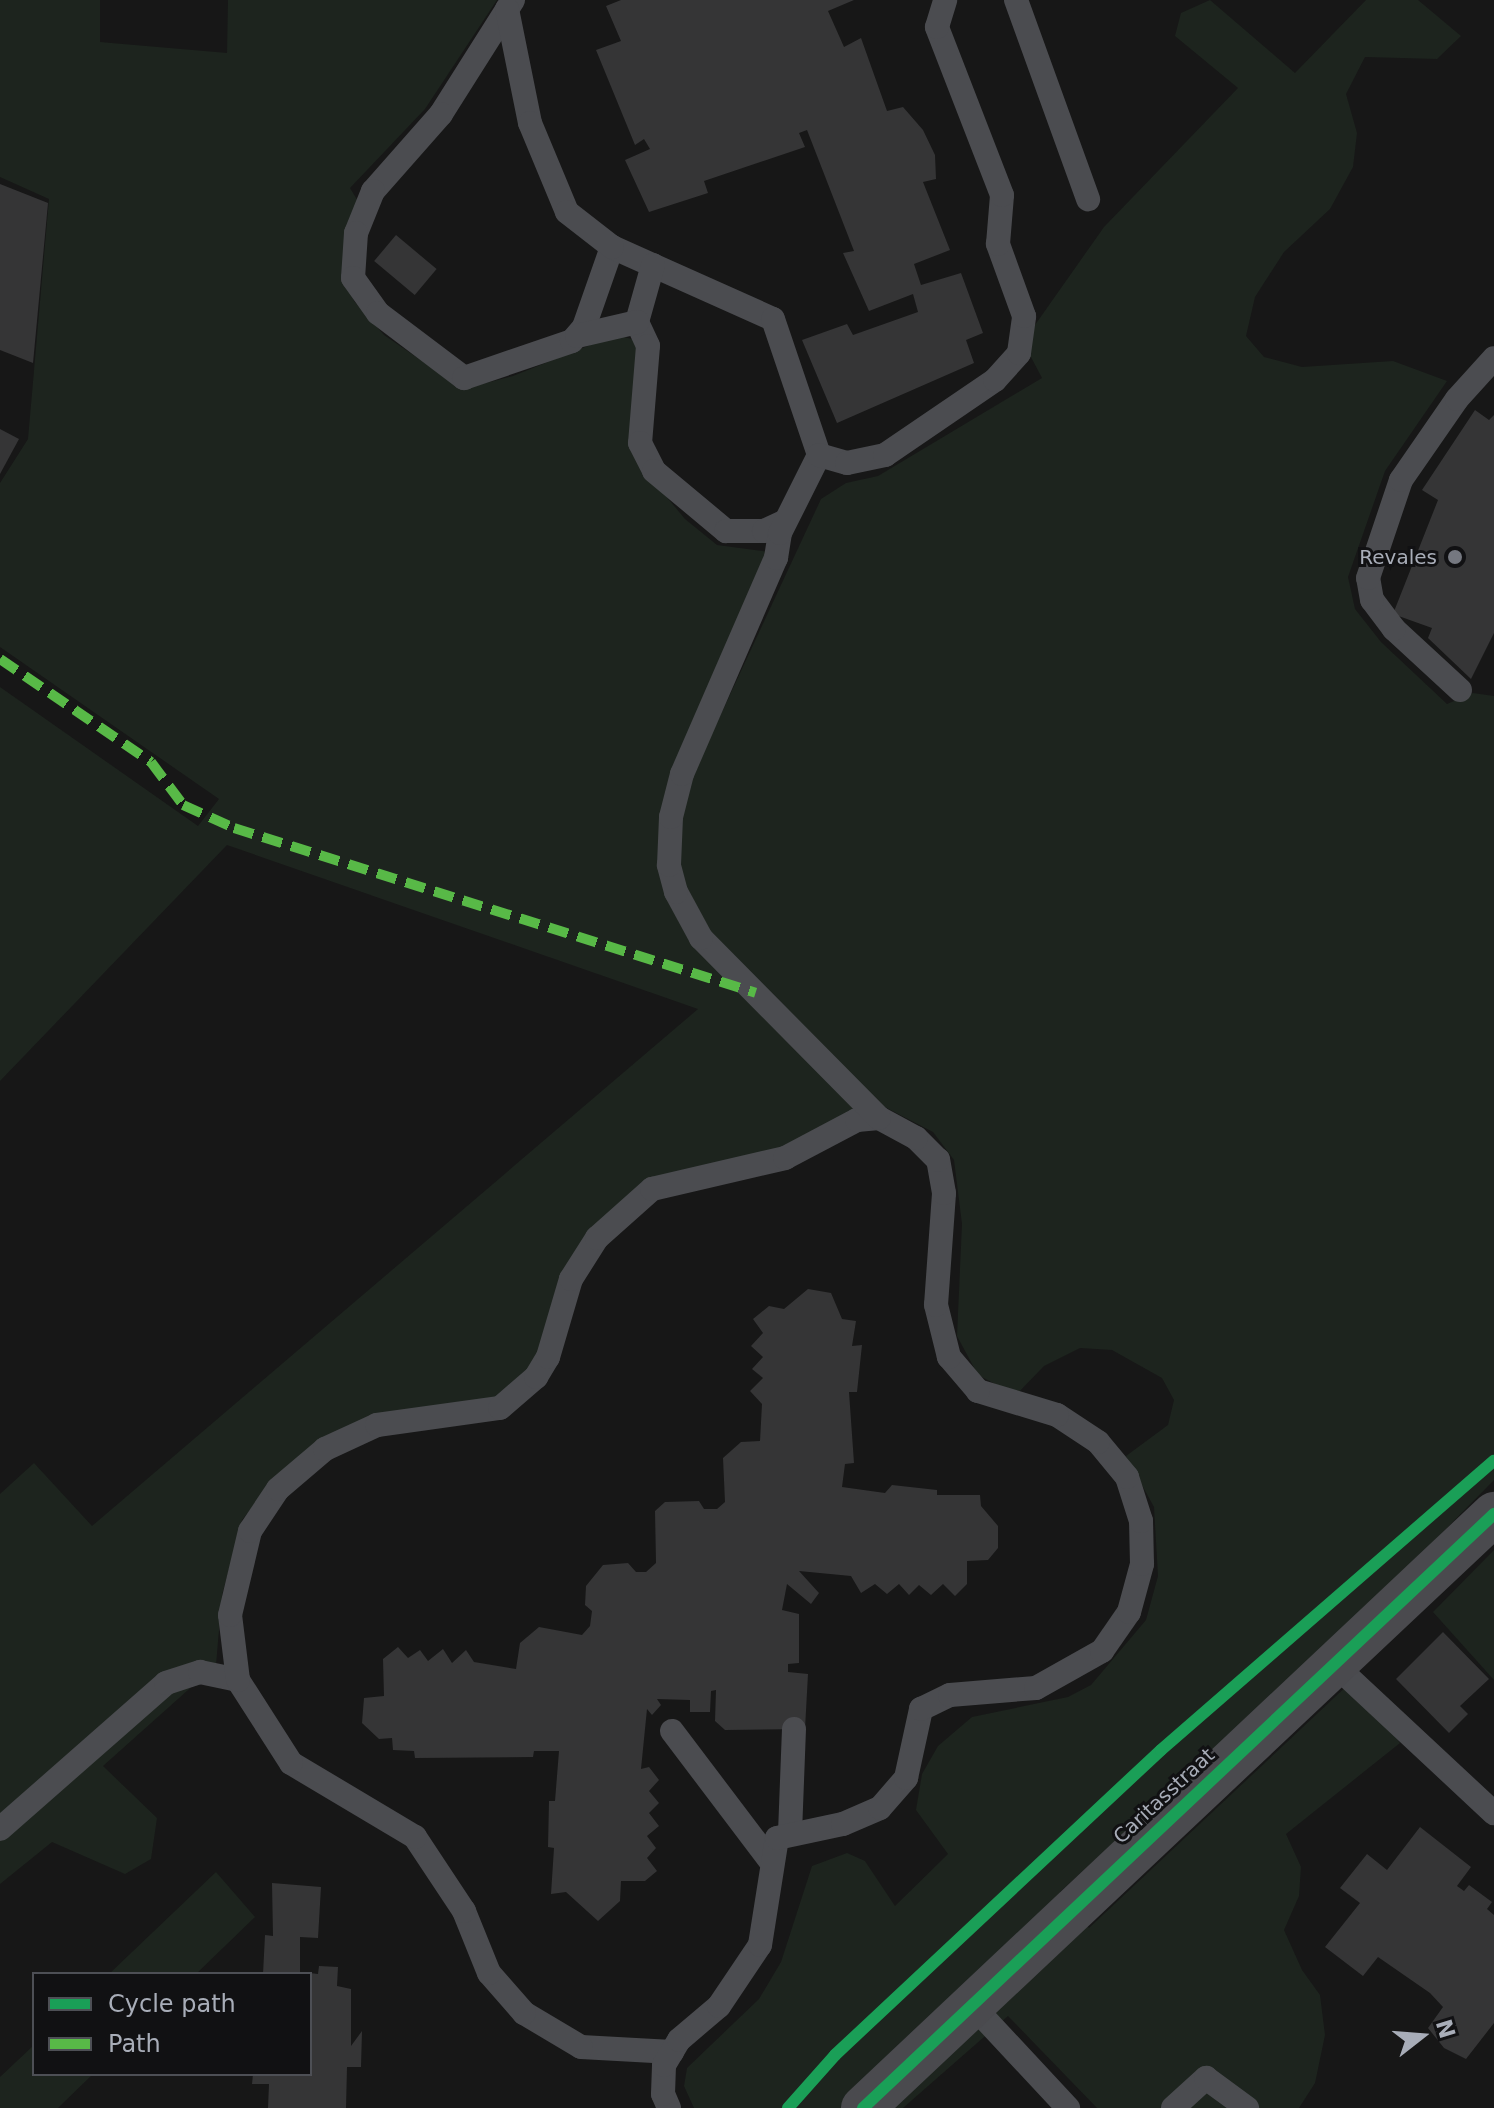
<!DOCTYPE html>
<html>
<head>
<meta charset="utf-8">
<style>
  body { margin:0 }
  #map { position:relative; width:1494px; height:2108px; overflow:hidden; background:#171717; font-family:"DejaVu Sans",sans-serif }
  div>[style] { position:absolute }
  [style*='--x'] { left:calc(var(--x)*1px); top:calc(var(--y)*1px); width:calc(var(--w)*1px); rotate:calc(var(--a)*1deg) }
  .green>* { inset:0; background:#1d241e }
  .building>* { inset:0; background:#353536; transform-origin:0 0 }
  .lane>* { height:24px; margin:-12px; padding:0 12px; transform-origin:12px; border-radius:12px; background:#4b4c50 }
  .secondary>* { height:44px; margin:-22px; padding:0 22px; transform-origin:22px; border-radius:22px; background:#4a4a4e }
  .quiet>* { height:10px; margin-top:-5px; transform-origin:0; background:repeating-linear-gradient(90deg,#58b947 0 20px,transparent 0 30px) }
  .cycleway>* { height:12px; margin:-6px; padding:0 6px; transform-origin:6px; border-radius:6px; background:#1a9f57 }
  .dots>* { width:22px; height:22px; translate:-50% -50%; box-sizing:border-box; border:4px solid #111113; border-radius:50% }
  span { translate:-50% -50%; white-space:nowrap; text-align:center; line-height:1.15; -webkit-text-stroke:6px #111113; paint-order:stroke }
  .poi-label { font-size:20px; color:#a8adb8 }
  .right { translate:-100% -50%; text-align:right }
  .street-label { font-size:20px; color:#a8adb8 }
  .legend { position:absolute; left:32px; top:1972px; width:280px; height:104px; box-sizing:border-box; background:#111113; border:2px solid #4d4f55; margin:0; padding:10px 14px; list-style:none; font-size:24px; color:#a8adb8 }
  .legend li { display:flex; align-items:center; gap:16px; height:40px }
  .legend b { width:40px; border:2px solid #4d4f55 }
  .north { position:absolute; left:1382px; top:1996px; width:80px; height:80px; -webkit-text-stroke:6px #111113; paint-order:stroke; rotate:73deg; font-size:22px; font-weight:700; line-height:32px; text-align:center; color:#a8adb8 }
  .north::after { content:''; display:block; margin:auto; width:28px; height:36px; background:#a8adb8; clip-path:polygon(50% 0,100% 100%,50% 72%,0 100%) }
</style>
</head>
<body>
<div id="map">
  <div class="green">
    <i style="clip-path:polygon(0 0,100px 0,100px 42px,227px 53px,228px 0,497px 0,425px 109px,350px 188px,361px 206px,344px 232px,344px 270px,354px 301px,384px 335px,463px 389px,513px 376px,615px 335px,632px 339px,641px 347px,650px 477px,685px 519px,717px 545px,769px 552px,672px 772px,668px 899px,856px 1107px,794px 1144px,620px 1203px,541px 1359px,490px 1403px,442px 1409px,269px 1486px,242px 1520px,222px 1595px,216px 1665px,103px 1766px,157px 1818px,151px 1859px,125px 1874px,52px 1842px,0 1884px,0 1494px,34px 1463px,92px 1526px,698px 1009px,227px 845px,0 1081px,0 687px,198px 826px,219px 799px,0 647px,0 483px,28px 439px,49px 199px,0 177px)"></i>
    <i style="clip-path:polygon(1210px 0,1295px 73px,1366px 0,1418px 0,1461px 36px,1437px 59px,1365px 57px,1346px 94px,1357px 133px,1353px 167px,1330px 209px,1284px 252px,1255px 297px,1246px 336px,1264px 357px,1302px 367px,1393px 361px,1447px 381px,1385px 471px,1348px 577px,1355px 609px,1381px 642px,1447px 704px,1473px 693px,1494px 696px,1494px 1480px,1384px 1592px,1060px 1892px,1089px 1928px,1352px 1681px,1400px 1743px,1286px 1834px,1301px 1867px,1299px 1896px,1284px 1930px,1302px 1970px,1320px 1995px,1325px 2035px,1315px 2083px,1299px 2108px,1097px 2108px,1008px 2016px,903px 2108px,694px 2108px,684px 2086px,687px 2068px,759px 1999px,781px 1962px,812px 1866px,847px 1853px,865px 1861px,895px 1906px,948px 1854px,916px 1810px,922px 1774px,938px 1746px,972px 1717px,1068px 1697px,1091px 1685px,1146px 1620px,1158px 1576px,1154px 1507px,1126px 1456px,1168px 1425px,1174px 1400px,1162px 1378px,1112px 1350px,1080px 1348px,1044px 1366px,1016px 1395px,978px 1375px,957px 1336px,962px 1224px,954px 1160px,933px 1132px,877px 1103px,703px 928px,680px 876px,679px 830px,688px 785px,821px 499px,846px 483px,878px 476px,1042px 378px,1023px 342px,1104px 227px,1238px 88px,1175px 36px,1181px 13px)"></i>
    <i style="clip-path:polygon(1494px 1550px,1494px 1680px,1433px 1612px)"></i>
    <i style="clip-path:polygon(216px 1872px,255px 1917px,196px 1974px,109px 1974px)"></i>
    <i style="clip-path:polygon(34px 2045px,34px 2074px,93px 2074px,58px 2108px,0 2108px,0 2077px)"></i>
  </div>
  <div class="building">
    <i style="clip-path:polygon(621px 0,854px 0,828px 11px,844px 47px,861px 38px,887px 111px,903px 107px,923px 130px,935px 155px,936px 179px,923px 182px,950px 250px,914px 264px,921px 285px,961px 273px,983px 333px,966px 340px,974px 363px,837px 423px,802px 340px,847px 324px,853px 335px,918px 312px,913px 294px,869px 311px,843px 253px,854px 251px,807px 130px,799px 133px,805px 147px,704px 181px,708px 193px,649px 212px,625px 160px,650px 149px,644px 139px,635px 145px,596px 50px,621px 41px,606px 6px)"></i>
    <i style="clip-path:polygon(0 184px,48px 203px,33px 363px,0 350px)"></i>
    <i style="left:396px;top:235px;width:53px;height:34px;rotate:40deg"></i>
    <i style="clip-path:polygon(1475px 410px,1489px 420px,1494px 415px,1494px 633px,1471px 679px,1428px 638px,1432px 628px,1393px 614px,1438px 500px,1422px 490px)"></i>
    <i style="clip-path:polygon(0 429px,19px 439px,0 474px)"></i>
    <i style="clip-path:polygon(808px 1289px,831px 1293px,842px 1319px,856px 1321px,852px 1346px,862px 1345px,857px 1392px,849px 1392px,854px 1463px,845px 1464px,842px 1487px,885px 1493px,892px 1485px,937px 1490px,937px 1495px,980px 1495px,981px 1506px,998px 1526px,998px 1548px,988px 1560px,967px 1561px,967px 1584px,955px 1596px,943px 1584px,931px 1595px,919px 1585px,909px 1595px,899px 1584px,887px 1594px,875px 1584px,861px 1593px,851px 1576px,799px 1571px,819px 1593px,811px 1604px,787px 1584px,782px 1610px,799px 1614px,799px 1663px,788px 1664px,788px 1672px,808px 1674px,805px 1729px,725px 1730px,715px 1721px,716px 1690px,711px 1691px,710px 1712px,690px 1712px,690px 1700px,657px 1699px,661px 1705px,652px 1715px,647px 1709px,641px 1769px,649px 1767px,659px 1780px,649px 1791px,659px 1803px,649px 1813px,659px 1826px,647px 1836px,656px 1848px,647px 1858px,657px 1871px,645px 1881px,621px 1881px,620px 1901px,598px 1921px,566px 1892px,551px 1894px,554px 1848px,548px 1847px,549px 1801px,555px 1801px,559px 1751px,534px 1751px,533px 1757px,415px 1758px,414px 1751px,393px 1750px,392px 1738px,379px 1739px,362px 1723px,364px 1698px,384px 1696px,383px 1659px,398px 1647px,408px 1658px,420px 1650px,428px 1661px,443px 1649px,452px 1663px,466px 1650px,474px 1662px,516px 1669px,520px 1643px,539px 1627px,582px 1635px,590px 1626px,592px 1611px,585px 1605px,586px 1586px,603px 1565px,628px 1563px,636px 1572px,646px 1572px,656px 1563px,655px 1511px,665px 1502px,699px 1501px,704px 1509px,717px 1509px,725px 1502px,723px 1458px,741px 1442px,760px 1441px,762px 1404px,750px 1391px,763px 1378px,752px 1369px,763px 1357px,751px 1346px,763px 1333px,753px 1319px,769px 1306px,784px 1309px)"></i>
    <i style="clip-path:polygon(1443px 1632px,1489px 1679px,1460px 1706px,1468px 1714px,1449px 1733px,1396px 1679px)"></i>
    <i style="clip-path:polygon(1420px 1827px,1471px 1867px,1457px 1886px,1464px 1891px,1469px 1885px,1492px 1902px,1487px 1909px,1494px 1915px,1494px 2023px,1466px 2059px,1444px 2048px,1428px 2028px,1443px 2007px,1430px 1993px,1378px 1957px,1363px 1976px,1325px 1947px,1360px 1903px,1340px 1888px,1367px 1854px,1387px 1870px)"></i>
    <i style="clip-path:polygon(272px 1883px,321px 1887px,318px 1938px,300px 1937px,300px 1974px,263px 1974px,265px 1935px,273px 1936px)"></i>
    <i style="clip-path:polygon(319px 1966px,338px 1967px,337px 1986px,351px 1989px,351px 2046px,362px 2031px,361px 2067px,347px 2067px,346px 2108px,268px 2108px,269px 2084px,252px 2084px,253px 2074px,310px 2074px,310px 1973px,318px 1974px)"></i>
  </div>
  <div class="lane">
    <i style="--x:513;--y:0;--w:135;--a:122.3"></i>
    <i style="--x:441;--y:114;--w:103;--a:131.4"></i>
    <i style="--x:373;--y:191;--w:45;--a:112"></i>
    <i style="--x:356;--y:233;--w:45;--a:93.8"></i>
    <i style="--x:353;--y:278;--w:43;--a:54.5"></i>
    <i style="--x:378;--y:313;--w:108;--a:37.1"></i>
    <i style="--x:464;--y:378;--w:114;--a:-18.9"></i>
    <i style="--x:572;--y:341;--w:18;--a:-49"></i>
    <i style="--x:584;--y:327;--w:85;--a:-70.7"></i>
    <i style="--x:612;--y:247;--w:176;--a:24.1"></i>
    <i style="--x:773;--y:319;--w:144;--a:71.3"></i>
    <i style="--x:1016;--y:0;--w:212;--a:70.1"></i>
    <i style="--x:507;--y:9;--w:116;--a:78.6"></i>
    <i style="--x:530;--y:123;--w:96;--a:67.4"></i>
    <i style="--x:567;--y:212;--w:57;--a:37.9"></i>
    <i style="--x:653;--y:265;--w:59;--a:105.7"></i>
    <i style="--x:637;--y:322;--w:26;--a:65"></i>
    <i style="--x:648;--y:346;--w:97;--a:94.7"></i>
    <i style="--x:640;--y:443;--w:31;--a:63"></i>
    <i style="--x:654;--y:471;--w:94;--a:39.8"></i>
    <i style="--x:726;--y:531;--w:38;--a:0"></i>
    <i style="--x:764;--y:531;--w:23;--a:-25"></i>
    <i style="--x:577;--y:336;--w:62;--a:-13.1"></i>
    <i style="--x:1460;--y:690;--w:90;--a:-137.3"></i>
    <i style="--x:1394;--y:629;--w:36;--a:-127"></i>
    <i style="--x:1372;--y:600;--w:22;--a:-100"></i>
    <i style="--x:1368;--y:578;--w:103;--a:-71.4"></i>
    <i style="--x:1401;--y:480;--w:98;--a:-55.3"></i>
    <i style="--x:1457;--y:399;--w:55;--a:-47.9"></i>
    <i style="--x:1334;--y:1664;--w:219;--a:43"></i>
    <i style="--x:672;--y:1731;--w:164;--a:52.9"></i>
    <i style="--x:0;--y:1829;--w:221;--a:-41.3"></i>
    <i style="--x:166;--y:1683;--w:36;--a:-18"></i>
    <i style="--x:200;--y:1672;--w:39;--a:12"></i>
    <i style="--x:790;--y:1833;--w:104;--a:-87.8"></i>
    <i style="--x:972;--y:2005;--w:141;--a:47"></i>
    <i style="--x:672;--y:2052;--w:91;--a:-176.9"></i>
    <i style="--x:581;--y:2047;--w:66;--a:-149.2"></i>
    <i style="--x:524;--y:2013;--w:53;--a:-131.2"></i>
    <i style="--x:489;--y:1973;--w:67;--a:-112"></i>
    <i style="--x:464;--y:1911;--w:89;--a:-123.5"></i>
    <i style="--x:415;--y:1837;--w:144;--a:-149.2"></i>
    <i style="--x:291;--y:1763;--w:98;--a:-122.6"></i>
    <i style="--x:238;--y:1680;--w:65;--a:-97"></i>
    <i style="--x:230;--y:1615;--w:86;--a:-76.6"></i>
    <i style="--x:250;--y:1531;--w:50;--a:-56.3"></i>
    <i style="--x:278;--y:1489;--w:62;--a:-40.4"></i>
    <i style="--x:325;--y:1449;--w:57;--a:-24.8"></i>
    <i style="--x:377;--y:1425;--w:124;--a:-7.9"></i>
    <i style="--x:500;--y:1408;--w:48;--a:-40.7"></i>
    <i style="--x:536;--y:1377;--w:23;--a:-59"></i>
    <i style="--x:548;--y:1357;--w:81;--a:-73.6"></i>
    <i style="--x:571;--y:1279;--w:49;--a:-57.6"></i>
    <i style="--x:597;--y:1238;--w:74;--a:-41.7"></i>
    <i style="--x:652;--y:1189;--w:137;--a:-13.1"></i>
    <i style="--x:785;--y:1158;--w:81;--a:-27.8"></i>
    <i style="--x:857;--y:1120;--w:22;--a:-5"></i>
    <i style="--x:669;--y:2108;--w:15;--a:-113"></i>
    <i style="--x:663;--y:2094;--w:29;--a:-88"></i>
    <i style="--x:664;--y:2065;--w:29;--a:-59"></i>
    <i style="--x:679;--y:2040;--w:52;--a:-40.4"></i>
    <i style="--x:719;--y:2006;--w:73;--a:-56.1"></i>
    <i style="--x:760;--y:1945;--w:108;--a:-81"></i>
    <i style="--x:777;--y:1838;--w:67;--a:-12"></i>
    <i style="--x:843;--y:1824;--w:40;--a:-23.4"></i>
    <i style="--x:880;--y:1808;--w:40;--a:-49"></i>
    <i style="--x:906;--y:1778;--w:71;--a:-77.7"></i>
    <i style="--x:921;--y:1709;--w:32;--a:-26"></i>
    <i style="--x:950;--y:1695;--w:86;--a:-4.7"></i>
    <i style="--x:1036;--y:1688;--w:76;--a:-29.3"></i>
    <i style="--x:1102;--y:1651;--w:47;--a:-55.3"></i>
    <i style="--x:1129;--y:1612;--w:50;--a:-74.8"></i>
    <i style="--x:1142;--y:1564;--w:43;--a:-91.3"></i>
    <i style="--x:1141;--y:1521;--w:46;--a:-107.7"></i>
    <i style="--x:1127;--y:1477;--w:45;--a:-129.6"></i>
    <i style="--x:1098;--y:1442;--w:49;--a:-146.6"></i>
    <i style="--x:1057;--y:1415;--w:83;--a:-163.1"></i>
    <i style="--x:978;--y:1391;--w:45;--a:-130.5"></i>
    <i style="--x:949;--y:1357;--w:54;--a:-104"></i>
    <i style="--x:936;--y:1305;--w:112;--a:-85.9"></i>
    <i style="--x:944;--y:1193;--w:34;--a:-100"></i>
    <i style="--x:938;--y:1160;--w:31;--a:-135"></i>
    <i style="--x:916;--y:1138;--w:42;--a:-151.6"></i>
    <i style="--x:879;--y:1118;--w:253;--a:-134.7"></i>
    <i style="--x:701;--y:938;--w:52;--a:-118.5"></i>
    <i style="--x:676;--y:892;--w:28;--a:-105"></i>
    <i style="--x:669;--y:865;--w:48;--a:-87.6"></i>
    <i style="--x:671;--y:817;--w:44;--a:-75.7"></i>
    <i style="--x:682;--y:774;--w:236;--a:-66.5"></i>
    <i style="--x:776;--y:558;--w:25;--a:-81"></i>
    <i style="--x:780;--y:533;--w:87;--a:-63.4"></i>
    <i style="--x:819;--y:455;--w:29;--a:16"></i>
    <i style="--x:847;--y:463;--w:39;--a:-12"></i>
    <i style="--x:885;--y:455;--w:133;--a:-34.3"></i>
    <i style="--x:995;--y:380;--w:36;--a:-48"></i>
    <i style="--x:1019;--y:353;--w:37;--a:-82"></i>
    <i style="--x:1024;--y:316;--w:77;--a:-109.9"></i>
    <i style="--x:998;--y:244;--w:49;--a:-85.3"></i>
    <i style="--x:1002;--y:195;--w:180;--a:-111.2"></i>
    <i style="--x:937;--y:27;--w:28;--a:-73"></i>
    <i style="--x:1173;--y:2108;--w:45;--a:-42.3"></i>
    <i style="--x:1206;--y:2078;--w:51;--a:36.2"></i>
  </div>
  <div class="secondary">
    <i style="--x:863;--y:2108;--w:867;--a:-43.27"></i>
  </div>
  <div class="quiet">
    <i style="--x:0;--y:659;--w:183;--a:34.3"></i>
    <i style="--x:151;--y:762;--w:54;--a:53.3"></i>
    <i style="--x:183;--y:805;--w:56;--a:24.3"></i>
    <i style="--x:234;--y:828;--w:547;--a:17.54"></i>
  </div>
  <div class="cycleway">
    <i style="--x:788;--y:2108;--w:71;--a:-48.4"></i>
    <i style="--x:835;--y:2055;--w:446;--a:-43.1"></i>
    <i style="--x:1161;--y:1750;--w:441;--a:-41"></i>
    <i style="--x:863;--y:2108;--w:867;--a:-43.27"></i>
  </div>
  <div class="dots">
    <i style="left:1455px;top:557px;background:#757880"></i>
  </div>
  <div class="poi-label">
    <span class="right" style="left:1437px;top:557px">Revales</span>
  </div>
  <div class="street-label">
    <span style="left:1164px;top:1796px;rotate:-43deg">Caritasstraat</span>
  </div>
  <ul class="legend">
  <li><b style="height:10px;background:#1a9f57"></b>Cycle path</li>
  <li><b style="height:10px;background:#58b947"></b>Path</li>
  </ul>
  <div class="north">N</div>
</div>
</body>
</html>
